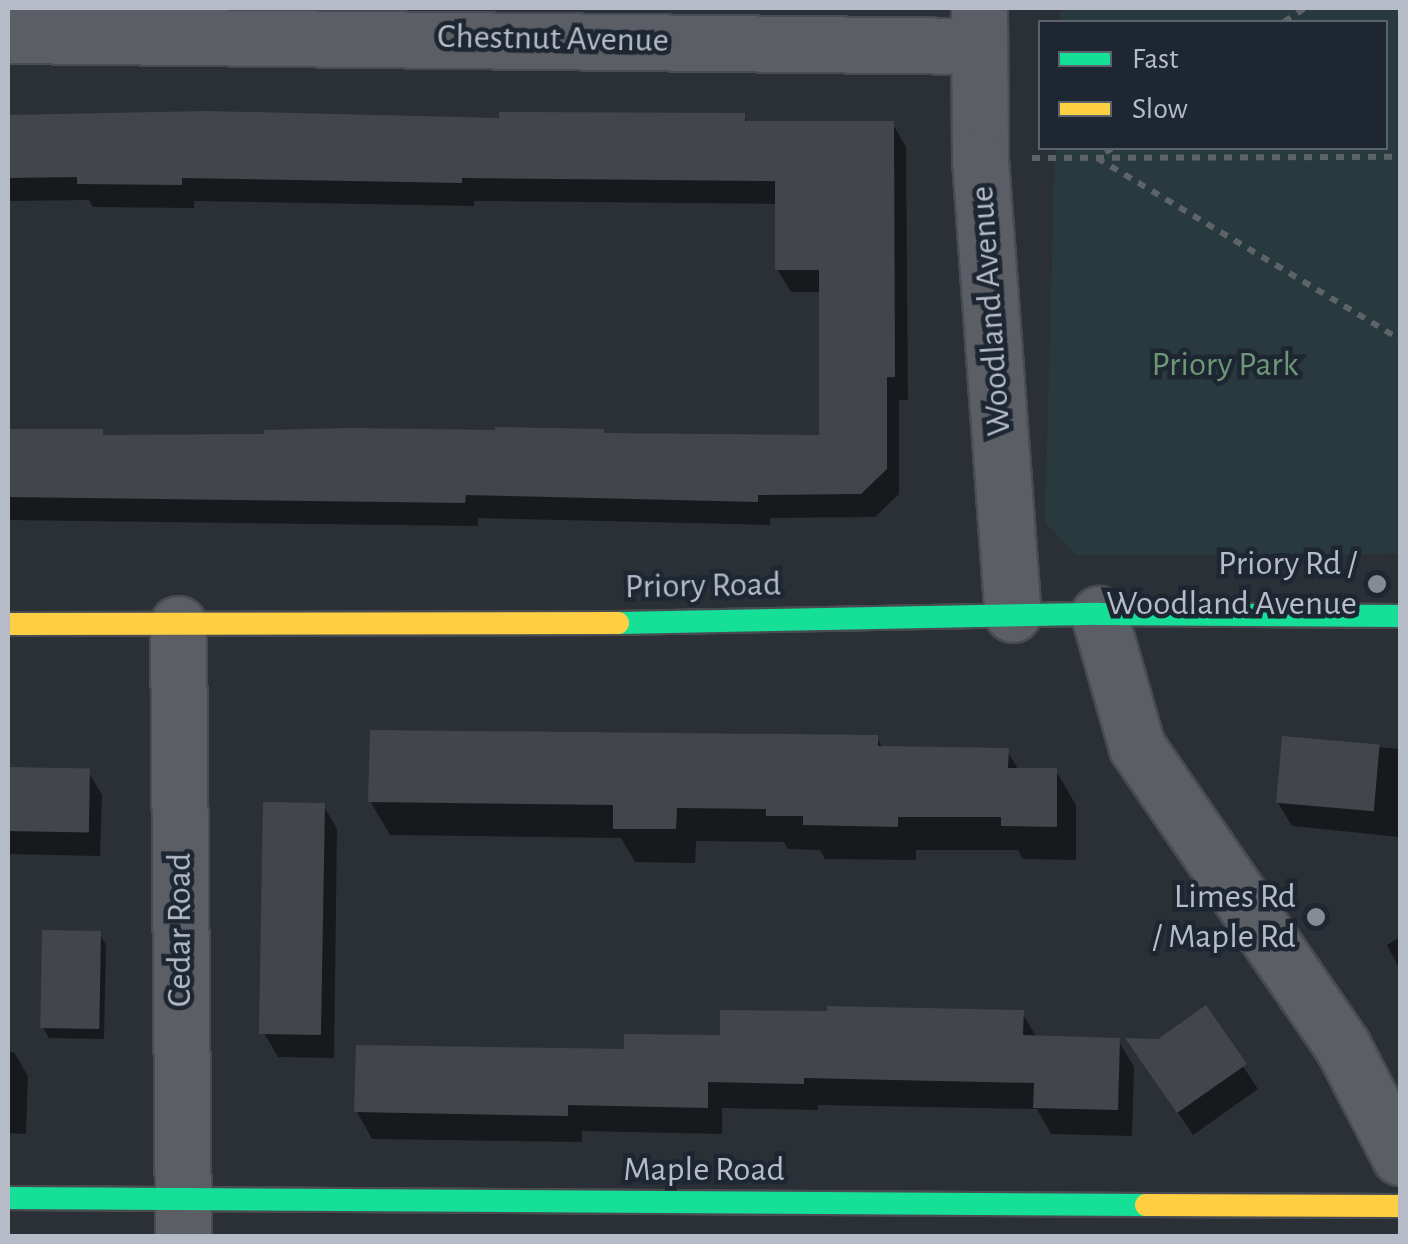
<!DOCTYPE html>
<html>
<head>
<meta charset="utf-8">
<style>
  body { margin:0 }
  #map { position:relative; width:1408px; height:1244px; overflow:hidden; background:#2b3037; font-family:"Alegreya Sans",sans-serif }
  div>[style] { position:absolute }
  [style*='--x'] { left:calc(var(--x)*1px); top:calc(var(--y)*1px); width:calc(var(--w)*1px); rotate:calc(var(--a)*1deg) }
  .green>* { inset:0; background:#283a3d }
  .shadow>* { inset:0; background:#0007 }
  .building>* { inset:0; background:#42464c; transform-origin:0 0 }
  .path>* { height:6px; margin-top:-3px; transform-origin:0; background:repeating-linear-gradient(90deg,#5e6369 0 8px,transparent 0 16px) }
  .roads { filter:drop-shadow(2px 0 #484c52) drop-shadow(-2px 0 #484c52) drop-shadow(0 2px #484c52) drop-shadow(0 -2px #484c52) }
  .street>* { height:55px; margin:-27.5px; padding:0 27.5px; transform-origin:27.5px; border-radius:27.5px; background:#5b5e65 }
  .fast>* { height:22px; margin:-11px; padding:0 11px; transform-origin:11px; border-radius:11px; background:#16e098 }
  .slow>* { height:22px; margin:-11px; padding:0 11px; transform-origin:11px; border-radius:11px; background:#ffcf43 }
  .dots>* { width:28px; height:28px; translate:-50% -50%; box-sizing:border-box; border:5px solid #1e2632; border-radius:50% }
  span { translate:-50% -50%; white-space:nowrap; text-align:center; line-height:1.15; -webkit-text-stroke:9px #1e2632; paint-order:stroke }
  .street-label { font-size:35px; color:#b5bcc8 }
  .park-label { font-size:35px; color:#6d9777 }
  .poi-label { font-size:35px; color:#b5bcc8 }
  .right { translate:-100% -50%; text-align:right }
  .frame { position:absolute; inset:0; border:10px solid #b5bcc8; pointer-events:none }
  .legend { position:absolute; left:1038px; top:20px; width:350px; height:130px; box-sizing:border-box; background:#1e2632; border:2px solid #5a626e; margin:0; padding:12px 18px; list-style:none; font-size:30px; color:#b5bcc8 }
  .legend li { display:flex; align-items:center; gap:20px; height:50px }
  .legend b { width:50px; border:2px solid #5a626e }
</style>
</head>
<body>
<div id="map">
  <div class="green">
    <i style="clip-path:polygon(1061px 8px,1400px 8px,1400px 554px,1076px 555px,1045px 522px,1055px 148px,1386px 148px,1386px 22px,1060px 22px)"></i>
  </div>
  <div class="shadow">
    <i style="clip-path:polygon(208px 114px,501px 120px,744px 116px,748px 123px,892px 123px,906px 147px,908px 400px,899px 400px,899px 494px,875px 517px,770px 518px,770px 525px,478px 518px,478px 526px,8px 520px,8px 431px,102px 432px,105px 438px,821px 438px,821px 292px,791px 292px,777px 269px,777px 204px,474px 201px,474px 206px,194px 201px,194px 208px,93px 207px,89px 200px,8px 201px,8px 117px)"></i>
    <i style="clip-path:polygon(877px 738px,883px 749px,1007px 750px,1019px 771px,1056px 771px,1076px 805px,1076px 860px,1023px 859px,1018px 850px,916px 850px,916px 860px,825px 859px,820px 850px,788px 849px,784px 842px,696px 841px,695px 863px,635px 862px,621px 838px,390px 835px,370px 801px)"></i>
    <i style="clip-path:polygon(1284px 739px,1400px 749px,1400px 837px,1292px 826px,1278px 803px)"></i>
    <i style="clip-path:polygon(8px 770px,88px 771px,102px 795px,100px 856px,8px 854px)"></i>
    <i style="clip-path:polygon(323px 805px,337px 829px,334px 1058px,278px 1057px,264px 1033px)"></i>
    <i style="clip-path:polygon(99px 933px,106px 945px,104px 1039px,49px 1038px,43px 1027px)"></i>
    <i style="clip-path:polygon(1400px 937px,1400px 970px,1387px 945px)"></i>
    <i style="clip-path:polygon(1205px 1009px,1258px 1089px,1193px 1135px,1129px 1040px,1159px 1041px)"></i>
    <i style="clip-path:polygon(1022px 1013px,1037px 1038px,1118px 1040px,1134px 1067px,1132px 1136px,1051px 1134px,1037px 1109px,818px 1105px,818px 1110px,722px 1108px,722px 1134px,582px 1131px,582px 1142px,372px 1139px,357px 1112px,626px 1052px,722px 1038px)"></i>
    <i style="clip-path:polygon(8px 1052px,14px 1052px,28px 1076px,26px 1134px,8px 1133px)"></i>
  </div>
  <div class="building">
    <i style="clip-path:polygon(208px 111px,499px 118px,499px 112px,745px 113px,745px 121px,894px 121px,895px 377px,887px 377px,887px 469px,861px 494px,758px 495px,758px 502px,466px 495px,465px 503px,8px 497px,8px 429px,103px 429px,103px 435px,264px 434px,264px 430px,351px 428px,495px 430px,495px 427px,604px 429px,604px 433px,819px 435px,819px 270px,775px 270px,775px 181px,462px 178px,462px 183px,182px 178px,182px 185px,77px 184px,77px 177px,8px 178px,8px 115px)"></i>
    <i style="clip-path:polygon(370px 730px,878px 735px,878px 746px,1009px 748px,1008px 768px,1057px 768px,1057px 827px,1001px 826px,1001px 817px,898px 817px,898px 827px,803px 825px,803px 816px,766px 816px,766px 809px,677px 808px,676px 829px,613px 829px,613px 805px,368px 802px)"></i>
    <i style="left:1282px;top:736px;width:98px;height:67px;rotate:5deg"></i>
    <i style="left:8px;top:767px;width:82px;height:64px;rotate:1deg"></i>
    <i style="left:263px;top:802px;width:62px;height:232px;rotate:1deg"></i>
    <i style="left:42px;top:930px;width:59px;height:98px;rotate:1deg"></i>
    <i style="clip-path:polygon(1206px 1005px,1247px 1064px,1177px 1113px,1125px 1038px,1158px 1039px)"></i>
    <i style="clip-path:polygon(827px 1006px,1024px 1010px,1023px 1035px,1120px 1038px,1118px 1110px,1033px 1108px,1034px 1083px,804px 1078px,804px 1084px,708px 1082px,708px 1108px,568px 1105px,568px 1116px,354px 1112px,356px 1045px,624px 1049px,624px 1034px,720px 1035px,720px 1010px,827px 1011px)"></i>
  </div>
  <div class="path">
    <i style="--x:1284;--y:22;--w:25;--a:-34"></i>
    <i style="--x:1112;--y:148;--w:18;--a:146"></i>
    <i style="--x:1097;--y:158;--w:353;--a:30.9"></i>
    <i style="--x:1032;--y:158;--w:368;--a:-0.2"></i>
  </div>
  <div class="roads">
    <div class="street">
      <i style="--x:979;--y:10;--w:149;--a:89.6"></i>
      <i style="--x:980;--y:159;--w:456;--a:85.9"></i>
      <i style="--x:8;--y:35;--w:970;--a:0.65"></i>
      <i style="--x:1099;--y:614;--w:138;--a:74.1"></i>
      <i style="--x:1137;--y:747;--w:364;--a:55.5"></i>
      <i style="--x:1343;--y:1047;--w:124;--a:62.6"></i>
      <i style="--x:178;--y:624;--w:612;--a:89.53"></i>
    </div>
    <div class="fast">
      <i style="--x:618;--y:623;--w:481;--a:-1.1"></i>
      <i style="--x:1099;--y:614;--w:301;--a:0.4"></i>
      <i style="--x:8;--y:1198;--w:1138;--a:0.35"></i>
    </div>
    <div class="slow">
      <i style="--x:8;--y:624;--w:610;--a:-0.09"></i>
      <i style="--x:1146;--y:1205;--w:254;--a:0.2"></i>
    </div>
  </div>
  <div class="dots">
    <i style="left:1377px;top:584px;background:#858b95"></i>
    <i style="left:1316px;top:917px;background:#858b95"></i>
  </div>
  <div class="street-label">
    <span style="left:553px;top:39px;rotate:1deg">Chestnut Avenue</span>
    <span style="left:991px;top:311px;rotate:-94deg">Woodland Avenue</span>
    <span style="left:703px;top:586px;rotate:-1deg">Priory Road</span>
    <span style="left:180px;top:930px;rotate:-90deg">Cedar Road</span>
    <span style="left:704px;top:1170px">Maple Road</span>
  </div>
  <div class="park-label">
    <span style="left:1225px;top:365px">Priory Park</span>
  </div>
  <div class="poi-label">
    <span class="right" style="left:1357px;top:584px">Priory Rd /<br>Woodland Avenue</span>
    <span class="right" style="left:1296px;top:917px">Limes Rd<br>/ Maple Rd</span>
  </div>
  <div class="frame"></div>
  <ul class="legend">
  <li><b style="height:12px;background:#16e098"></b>Fast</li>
  <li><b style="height:12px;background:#ffcf43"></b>Slow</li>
  </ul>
</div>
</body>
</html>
